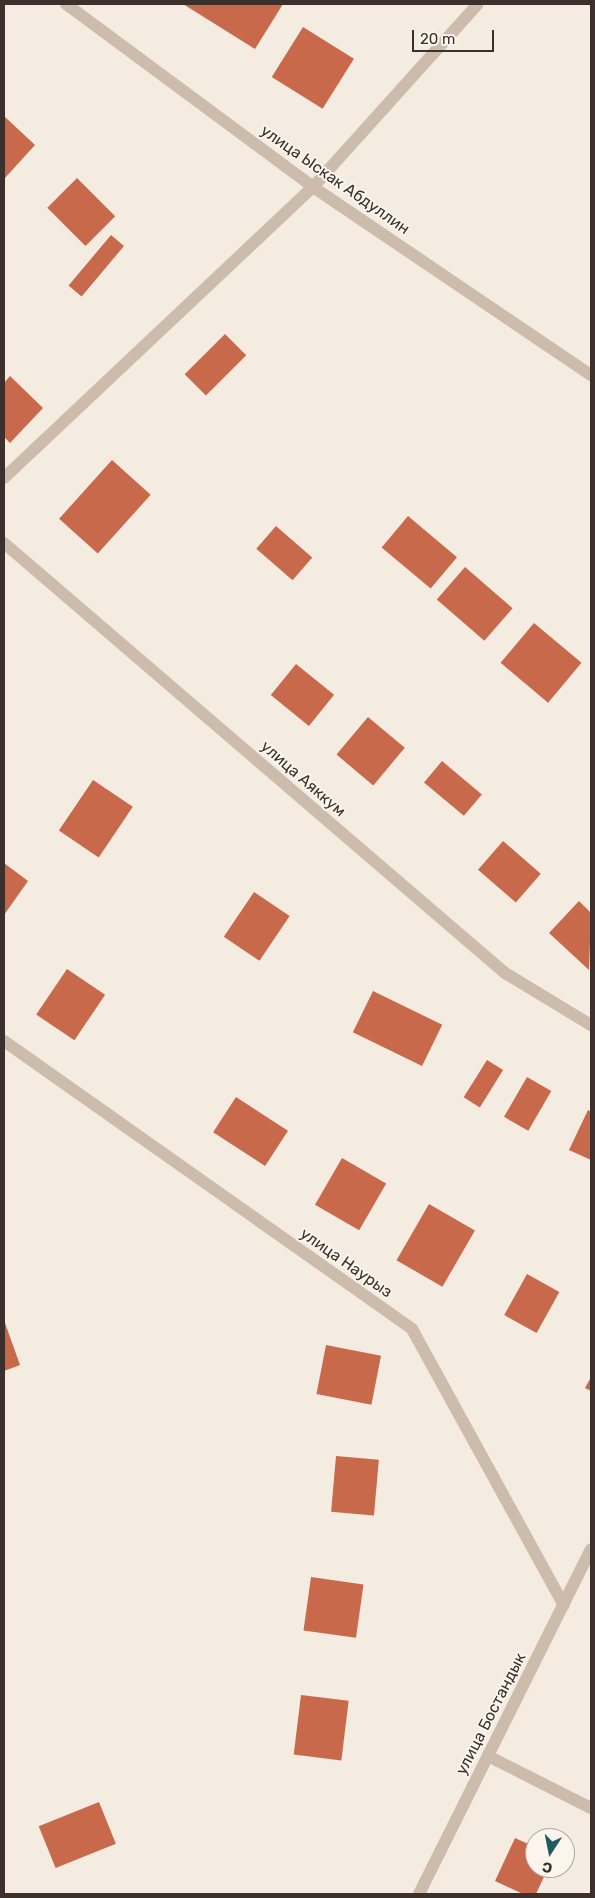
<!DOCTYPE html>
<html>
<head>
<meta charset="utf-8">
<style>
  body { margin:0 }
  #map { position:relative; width:595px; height:1898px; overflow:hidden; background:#f4ebe1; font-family:Rubik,sans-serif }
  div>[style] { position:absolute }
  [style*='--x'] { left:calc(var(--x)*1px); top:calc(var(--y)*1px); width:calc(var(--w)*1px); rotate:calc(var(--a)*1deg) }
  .building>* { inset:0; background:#c8694b; transform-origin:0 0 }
  .minor>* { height:12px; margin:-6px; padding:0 6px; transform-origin:6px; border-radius:6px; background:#cdbbac }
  span { translate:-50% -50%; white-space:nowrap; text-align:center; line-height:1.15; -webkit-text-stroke:4px #fbf5ee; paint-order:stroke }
  .street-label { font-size:16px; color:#3b302b }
  .frame { position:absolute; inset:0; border:5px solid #3b302b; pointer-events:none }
  .north { position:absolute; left:525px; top:1828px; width:50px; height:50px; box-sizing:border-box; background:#fbf5ee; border:1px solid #aea6a0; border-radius:50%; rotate:191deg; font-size:14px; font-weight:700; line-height:20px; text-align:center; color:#3b302b }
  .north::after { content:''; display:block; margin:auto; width:18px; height:22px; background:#1f5a5e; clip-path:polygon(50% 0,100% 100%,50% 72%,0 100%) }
  .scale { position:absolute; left:412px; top:30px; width:82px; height:22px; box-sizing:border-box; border:2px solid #3b302b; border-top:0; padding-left:6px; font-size:15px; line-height:18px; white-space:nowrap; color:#3b302b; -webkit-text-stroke:4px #fbf5ee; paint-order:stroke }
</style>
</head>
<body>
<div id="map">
  <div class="building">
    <i style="clip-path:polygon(183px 4px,283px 4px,255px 49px)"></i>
    <i style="left:303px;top:27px;width:60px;height:59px;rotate:32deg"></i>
    <i style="clip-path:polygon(4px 116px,35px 145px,4px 179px)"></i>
    <i style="left:77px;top:178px;width:54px;height:42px;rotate:45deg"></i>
    <i style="left:111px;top:235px;width:17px;height:66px;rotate:40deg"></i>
    <i style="left:225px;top:334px;width:30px;height:57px;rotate:45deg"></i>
    <i style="clip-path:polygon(10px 376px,43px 408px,10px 443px,4px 437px,4px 383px)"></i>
    <i style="left:112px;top:460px;width:52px;height:79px;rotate:42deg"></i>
    <i style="left:408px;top:516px;width:64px;height:41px;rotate:40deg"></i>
    <i style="left:276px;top:526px;width:48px;height:30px;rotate:41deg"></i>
    <i style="left:465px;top:567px;width:63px;height:43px;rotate:41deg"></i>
    <i style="left:534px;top:623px;width:62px;height:52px;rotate:40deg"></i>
    <i style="left:296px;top:664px;width:49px;height:40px;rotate:39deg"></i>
    <i style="left:368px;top:717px;width:48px;height:49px;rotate:40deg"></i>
    <i style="left:442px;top:761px;width:52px;height:28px;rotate:40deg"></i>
    <i style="left:93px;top:780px;width:48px;height:61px;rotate:34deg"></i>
    <i style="left:503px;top:841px;width:50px;height:38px;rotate:41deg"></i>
    <i style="clip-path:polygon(4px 863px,28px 881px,4px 915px)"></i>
    <i style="left:254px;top:892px;width:43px;height:54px;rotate:34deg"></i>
    <i style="clip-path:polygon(579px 901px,591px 913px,589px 970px,549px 933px)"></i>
    <i style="left:67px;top:969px;width:46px;height:55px;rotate:34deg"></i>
    <i style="left:373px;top:991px;width:77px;height:46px;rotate:26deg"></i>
    <i style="left:487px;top:1060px;width:19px;height:44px;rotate:32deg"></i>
    <i style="left:527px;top:1077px;width:28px;height:46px;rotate:30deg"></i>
    <i style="left:236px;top:1097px;width:62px;height:42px;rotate:33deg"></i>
    <i style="clip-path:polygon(588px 1110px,591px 1112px,591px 1160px,569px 1150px)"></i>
    <i style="left:342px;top:1158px;width:51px;height:54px;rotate:30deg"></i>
    <i style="left:429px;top:1204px;width:53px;height:65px;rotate:30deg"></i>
    <i style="left:527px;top:1274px;width:37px;height:47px;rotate:29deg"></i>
    <i style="clip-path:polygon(4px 1320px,20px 1365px,4px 1371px)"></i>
    <i style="left:326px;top:1345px;width:56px;height:50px;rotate:11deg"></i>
    <i style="clip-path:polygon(591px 1377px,591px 1391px,585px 1388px)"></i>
    <i style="left:336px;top:1456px;width:43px;height:56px;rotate:5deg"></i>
    <i style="left:311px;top:1577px;width:53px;height:54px;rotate:8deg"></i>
    <i style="left:301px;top:1695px;width:48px;height:60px;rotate:7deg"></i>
    <i style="left:99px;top:1802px;width:45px;height:65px;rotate:68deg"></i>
    <i style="clip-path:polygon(515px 1838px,535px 1847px,535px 1868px,548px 1868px,536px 1894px,523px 1894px,495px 1881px)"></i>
  </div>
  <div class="minor">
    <i style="--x:66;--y:4;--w:307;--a:36.5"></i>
    <i style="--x:313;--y:187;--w:336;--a:34.1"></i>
    <i style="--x:4;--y:478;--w:424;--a:-43.3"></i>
    <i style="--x:313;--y:187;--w:246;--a:-48"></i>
    <i style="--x:4;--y:543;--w:660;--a:40.64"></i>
    <i style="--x:505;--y:973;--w:100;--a:31.2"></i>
    <i style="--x:4;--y:1041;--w:499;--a:35.2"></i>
    <i style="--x:412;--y:1329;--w:315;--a:61.2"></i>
    <i style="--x:488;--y:1756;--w:115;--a:26.8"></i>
    <i style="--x:419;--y:1894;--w:385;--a:-63.5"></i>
  </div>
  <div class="street-label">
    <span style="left:335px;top:180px;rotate:35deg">улица Ыскак Абдуллин</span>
    <span style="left:303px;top:779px;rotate:41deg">улица Аяккум</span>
    <span style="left:346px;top:1263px;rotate:35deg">улица Наурыз</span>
    <span style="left:491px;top:1714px;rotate:-63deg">улица Бостандык</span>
  </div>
  <div class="frame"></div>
  <div class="north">С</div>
  <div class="scale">20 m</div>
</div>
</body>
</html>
